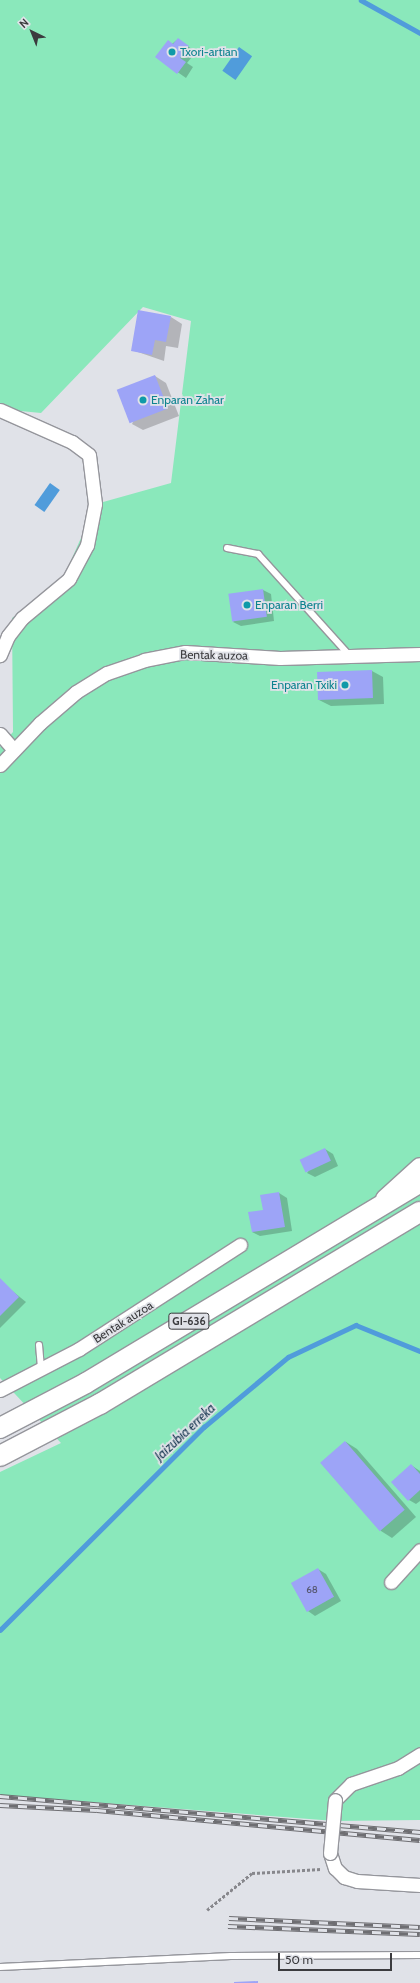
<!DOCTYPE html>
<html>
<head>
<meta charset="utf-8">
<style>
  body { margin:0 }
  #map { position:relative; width:420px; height:1983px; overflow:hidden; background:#e0e2e8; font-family:Cabin,sans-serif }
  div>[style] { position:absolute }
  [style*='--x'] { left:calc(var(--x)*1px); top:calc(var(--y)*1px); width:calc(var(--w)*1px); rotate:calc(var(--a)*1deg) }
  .green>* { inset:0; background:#8ae8bb }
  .water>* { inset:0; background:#509cdb; transform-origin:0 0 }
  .shadow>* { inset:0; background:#0003 }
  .stream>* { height:4.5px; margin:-2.25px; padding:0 2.25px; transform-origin:2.25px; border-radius:2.25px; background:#509cdb }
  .building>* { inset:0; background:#9da4f7; transform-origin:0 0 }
  .path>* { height:2.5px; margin-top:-1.25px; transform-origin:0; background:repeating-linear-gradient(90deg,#87878c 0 3px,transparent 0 5px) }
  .roads { filter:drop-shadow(1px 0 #95969c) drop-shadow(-1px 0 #95969c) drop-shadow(0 1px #95969c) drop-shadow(0 -1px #95969c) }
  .lane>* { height:6px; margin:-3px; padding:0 3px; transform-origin:3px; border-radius:3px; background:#fff }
  .street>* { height:13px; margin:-6.5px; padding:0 6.5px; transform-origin:6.5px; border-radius:6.5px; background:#fff }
  .secondary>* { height:18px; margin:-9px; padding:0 9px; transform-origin:9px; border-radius:9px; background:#fff }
  .primary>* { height:20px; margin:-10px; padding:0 10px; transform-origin:10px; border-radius:10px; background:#fff }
  .rail>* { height:4.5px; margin-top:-2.25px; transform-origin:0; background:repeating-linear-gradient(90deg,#e0e2e8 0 9px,#6e6e72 0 18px); box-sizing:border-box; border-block:1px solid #6e6e72 }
  .bridges { filter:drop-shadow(1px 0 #95969c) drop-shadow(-1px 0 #95969c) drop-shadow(0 1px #95969c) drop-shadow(0 -1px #95969c) }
  .street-bridge>* { height:13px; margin:-6.5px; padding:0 6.5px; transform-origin:6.5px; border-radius:6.5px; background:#fff }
  .dots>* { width:11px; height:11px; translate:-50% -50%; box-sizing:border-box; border:2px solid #e0e2e8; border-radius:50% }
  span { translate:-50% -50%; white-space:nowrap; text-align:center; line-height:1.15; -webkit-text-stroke:3.5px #e0e2e8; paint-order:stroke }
  .number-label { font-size:10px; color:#54556c }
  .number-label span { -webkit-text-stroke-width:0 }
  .shield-label span { padding:1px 3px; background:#e0e2e8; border:1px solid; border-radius:3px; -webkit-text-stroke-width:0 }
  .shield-label { font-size:11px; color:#3b3b3e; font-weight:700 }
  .culture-label { font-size:12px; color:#0d838f }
  .left { translate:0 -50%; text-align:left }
  .right { translate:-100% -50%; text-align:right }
  .street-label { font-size:12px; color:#3b3b3e }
  .water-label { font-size:13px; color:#173751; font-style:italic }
  .north { position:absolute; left:12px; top:12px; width:40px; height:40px; -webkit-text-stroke:3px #e0e2e8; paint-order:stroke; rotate:317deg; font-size:11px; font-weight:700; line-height:16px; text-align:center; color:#3b3b3e }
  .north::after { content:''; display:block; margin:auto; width:14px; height:18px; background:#3b3b3e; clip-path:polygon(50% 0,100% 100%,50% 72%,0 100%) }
  .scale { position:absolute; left:278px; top:1953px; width:114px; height:18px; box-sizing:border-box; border:2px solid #3b3b3e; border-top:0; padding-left:5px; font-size:12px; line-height:14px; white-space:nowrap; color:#3b3b3e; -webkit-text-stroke:3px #e0e2e8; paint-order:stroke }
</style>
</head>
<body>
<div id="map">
  <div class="green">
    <i style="clip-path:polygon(0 0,420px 0,420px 1820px,335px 1821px,0 1795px,0 1472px,61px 1443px,0 1378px,0 747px,13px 732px,12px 618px,61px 583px,96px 504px,171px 483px,191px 321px,143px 307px,41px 413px,0 409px)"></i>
  </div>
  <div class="water">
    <i style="left:239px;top:47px;width:16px;height:29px;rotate:35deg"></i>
    <i style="left:50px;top:483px;width:12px;height:27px;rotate:35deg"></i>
  </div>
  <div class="shadow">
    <i style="clip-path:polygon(178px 39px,196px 52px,187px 63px,193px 67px,186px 78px,156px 57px)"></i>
    <i style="clip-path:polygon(171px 317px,182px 324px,178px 348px,166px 346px,164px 361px,132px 350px)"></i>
    <i style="clip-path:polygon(155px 376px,166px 383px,179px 416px,143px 430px,132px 424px)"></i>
    <i style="clip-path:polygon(263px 590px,271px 594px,274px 621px,241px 626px,233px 622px)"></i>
    <i style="clip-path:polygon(372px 671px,383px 677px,384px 704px,331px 706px,319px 700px)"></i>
    <i style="clip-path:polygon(325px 1149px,333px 1154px,338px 1166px,315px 1177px,307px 1173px)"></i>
    <i style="clip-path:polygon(279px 1193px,287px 1198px,292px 1231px,260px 1236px,252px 1232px)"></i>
    <i style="clip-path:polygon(0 1281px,26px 1302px,0 1328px)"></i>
    <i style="clip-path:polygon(346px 1442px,357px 1449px,416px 1517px,392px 1538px,381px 1531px,321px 1463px)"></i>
    <i style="clip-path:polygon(411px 1465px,420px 1471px,420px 1501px,416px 1504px,409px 1500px)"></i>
    <i style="clip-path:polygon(318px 1569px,326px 1574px,341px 1601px,315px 1616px,308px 1611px)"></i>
  </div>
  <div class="stream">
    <i style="--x:361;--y:0;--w:68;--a:29.2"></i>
    <i style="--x:0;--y:1630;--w:288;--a:-44.9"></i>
    <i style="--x:204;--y:1427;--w:109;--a:-39.8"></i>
    <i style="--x:288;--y:1357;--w:75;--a:-25.2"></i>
    <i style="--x:356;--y:1325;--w:69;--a:22.1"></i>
  </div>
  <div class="building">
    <i style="clip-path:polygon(178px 38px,189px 46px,180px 58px,186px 62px,177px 74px,155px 57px,168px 40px,173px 44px)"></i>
    <i style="clip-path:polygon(138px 310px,171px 316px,166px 342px,155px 340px,152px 355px,131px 351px)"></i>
    <i style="left:155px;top:375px;width:36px;height:41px;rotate:69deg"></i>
    <i style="left:263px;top:589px;width:28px;height:35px;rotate:82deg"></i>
    <i style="left:372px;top:670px;width:28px;height:55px;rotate:88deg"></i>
    <i style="left:325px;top:1148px;width:14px;height:28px;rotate:65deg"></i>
    <i style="clip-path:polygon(279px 1192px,285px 1227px,252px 1232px,248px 1212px,263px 1210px,260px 1195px)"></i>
    <i style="clip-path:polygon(0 1278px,19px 1297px,0 1316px)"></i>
    <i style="left:345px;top:1441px;width:91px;height:33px;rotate:49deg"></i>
    <i style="clip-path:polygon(411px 1464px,420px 1474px,420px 1490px,408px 1501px,391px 1482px)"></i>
    <i style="left:318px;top:1568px;width:33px;height:31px;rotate:61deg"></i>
    <i style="clip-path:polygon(258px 1981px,258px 1983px,234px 1983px,234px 1982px)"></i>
  </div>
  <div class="path">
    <i style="--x:207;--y:1910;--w:58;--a:-39.4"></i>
    <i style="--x:252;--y:1873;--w:69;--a:-3.3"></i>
  </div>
  <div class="roads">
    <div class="lane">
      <i style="--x:227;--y:548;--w:32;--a:11"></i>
      <i style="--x:258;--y:554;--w:135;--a:48"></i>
      <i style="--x:39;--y:1345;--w:24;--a:85"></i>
      <i style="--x:0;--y:1967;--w:231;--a:-2.7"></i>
      <i style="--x:231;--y:1956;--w:189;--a:-0.3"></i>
    </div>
    <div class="street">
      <i style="--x:0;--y:410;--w:79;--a:24"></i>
      <i style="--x:72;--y:442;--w:21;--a:37"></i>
      <i style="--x:89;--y:455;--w:49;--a:83"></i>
      <i style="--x:95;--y:504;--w:42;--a:101"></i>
      <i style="--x:87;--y:545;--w:38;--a:118"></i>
      <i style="--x:69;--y:579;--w:61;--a:140.3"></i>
      <i style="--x:22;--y:618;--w:23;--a:128"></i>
      <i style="--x:8;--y:636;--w:21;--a:113"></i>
      <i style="--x:0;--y:734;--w:21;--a:49"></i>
      <i style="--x:0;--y:765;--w:58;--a:-46.4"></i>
      <i style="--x:40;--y:723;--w:48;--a:-40.7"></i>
      <i style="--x:76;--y:692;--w:36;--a:-32"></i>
      <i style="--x:107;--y:673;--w:39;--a:-19"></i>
      <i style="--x:144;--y:660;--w:42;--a:-11"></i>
      <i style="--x:185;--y:652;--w:95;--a:3.6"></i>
      <i style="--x:280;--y:658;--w:140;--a:-1.6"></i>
      <i style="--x:0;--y:1390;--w:89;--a:-27.4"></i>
      <i style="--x:79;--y:1349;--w:192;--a:-32.9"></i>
      <i style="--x:391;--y:1582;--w:43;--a:-47.8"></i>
      <i style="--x:335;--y:1800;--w:23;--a:-45"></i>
      <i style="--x:351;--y:1784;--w:50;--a:-18.8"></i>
      <i style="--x:398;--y:1768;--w:26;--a:-32"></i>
      <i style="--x:330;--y:1853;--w:16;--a:72"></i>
      <i style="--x:335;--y:1868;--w:13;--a:45"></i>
      <i style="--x:344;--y:1877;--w:14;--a:17"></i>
      <i style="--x:357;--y:1881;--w:63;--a:3.6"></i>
    </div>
    <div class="secondary">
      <i style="--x:385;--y:1199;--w:47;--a:-42.4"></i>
    </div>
    <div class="primary">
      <i style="--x:0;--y:1428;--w:97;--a:-27.6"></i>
      <i style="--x:86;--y:1383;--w:390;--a:-31"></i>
      <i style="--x:0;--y:1456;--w:113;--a:-27.5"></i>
      <i style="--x:100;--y:1404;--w:373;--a:-31"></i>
    </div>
  </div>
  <div class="rail">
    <i style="--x:0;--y:1796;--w:422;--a:4.9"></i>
    <i style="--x:0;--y:1805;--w:97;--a:3"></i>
    <i style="--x:97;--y:1810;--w:324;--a:5.3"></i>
    <i style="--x:229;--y:1918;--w:191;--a:2.7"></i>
    <i style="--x:228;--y:1926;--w:192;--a:2.4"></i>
  </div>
  <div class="bridges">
    <div class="street-bridge">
      <i style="--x:330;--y:1853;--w:53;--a:-84.6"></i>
    </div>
  </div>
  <div class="dots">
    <i style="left:172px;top:52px;background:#0f9aa8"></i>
    <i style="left:143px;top:400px;background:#0f9aa8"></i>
    <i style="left:247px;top:605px;background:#0f9aa8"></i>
    <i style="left:345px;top:685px;background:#0f9aa8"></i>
  </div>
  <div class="number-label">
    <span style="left:312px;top:1590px">68</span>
  </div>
  <div class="shield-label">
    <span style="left:189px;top:1321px">GI-636</span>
  </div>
  <div class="culture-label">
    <span class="left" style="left:180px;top:52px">Txori-artian</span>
    <span class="left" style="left:151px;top:400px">Enparan Zahar</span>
    <span class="left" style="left:255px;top:605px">Enparan Berri</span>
    <span class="right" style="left:337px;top:685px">Enparan Txiki</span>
  </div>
  <div class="street-label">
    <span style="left:214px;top:655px;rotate:1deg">Bentak auzoa</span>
    <span style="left:123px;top:1322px;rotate:-32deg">Bentak auzoa</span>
  </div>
  <div class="water-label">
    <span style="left:185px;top:1432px;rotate:-43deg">Jaizubia erreka</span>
  </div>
  <div class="north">N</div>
  <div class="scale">50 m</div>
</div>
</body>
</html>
